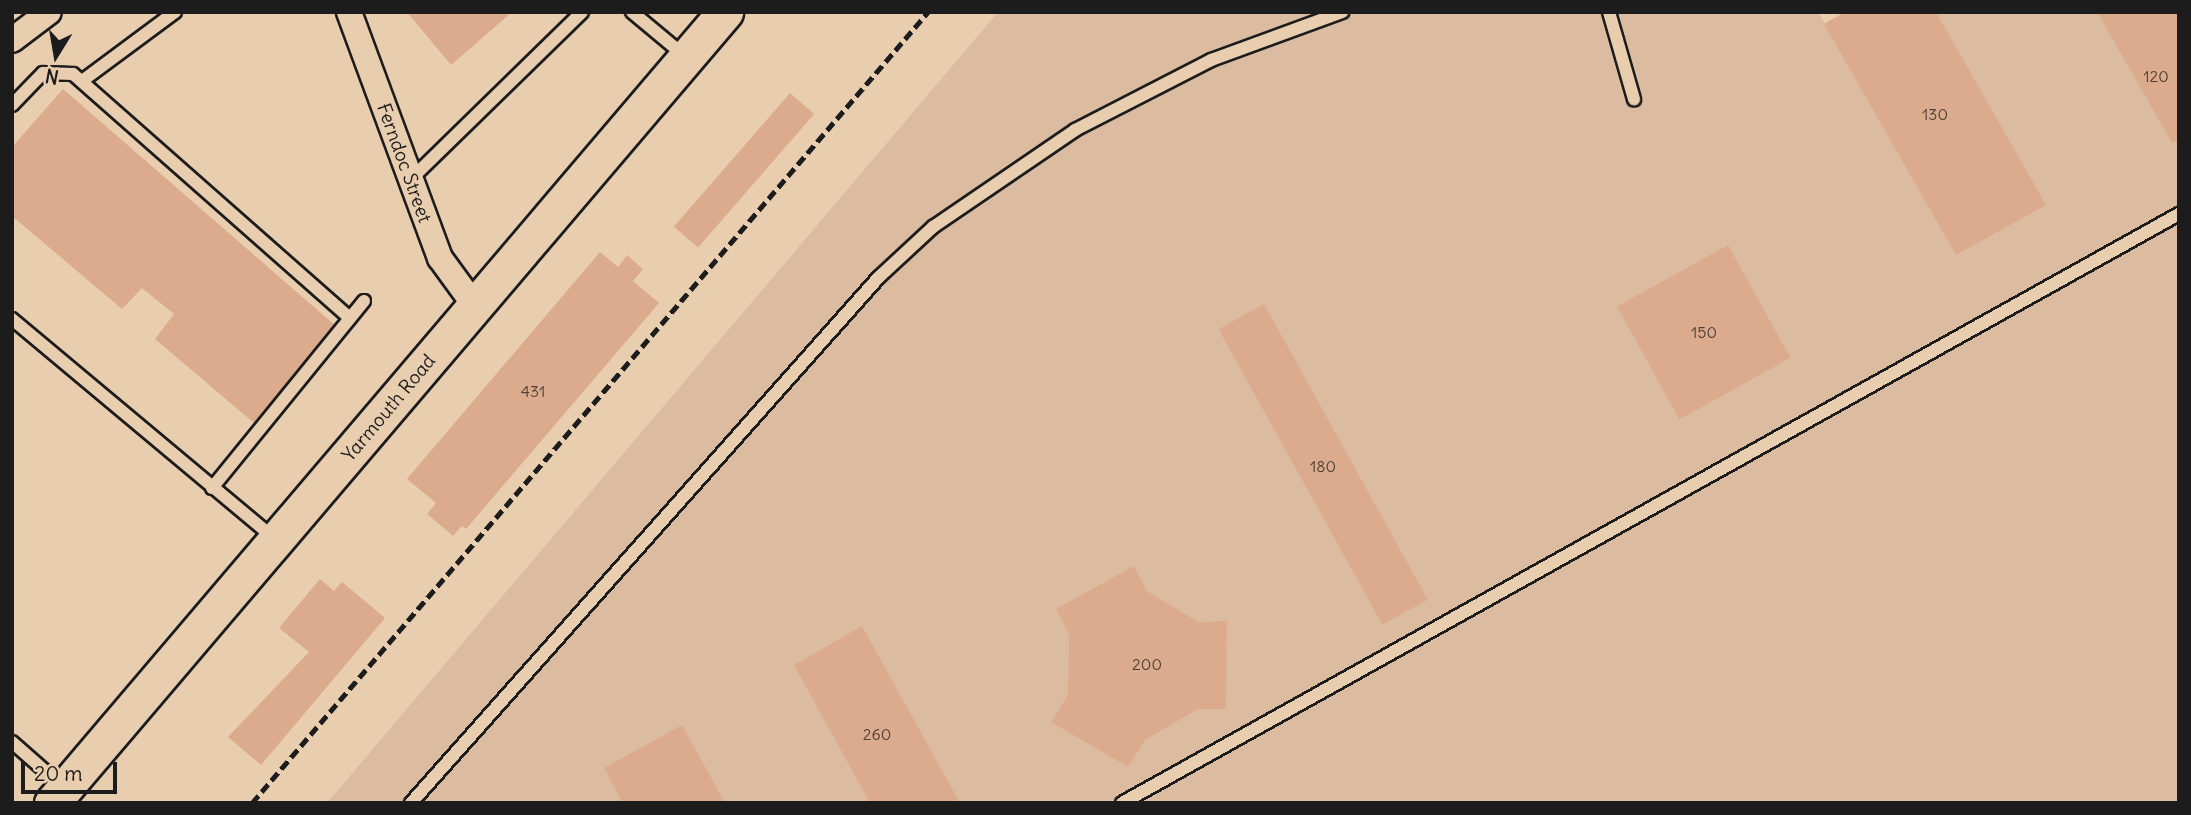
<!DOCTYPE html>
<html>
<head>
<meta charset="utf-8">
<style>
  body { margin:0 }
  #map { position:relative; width:2191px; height:815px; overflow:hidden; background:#e8cdaf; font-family:Delius,sans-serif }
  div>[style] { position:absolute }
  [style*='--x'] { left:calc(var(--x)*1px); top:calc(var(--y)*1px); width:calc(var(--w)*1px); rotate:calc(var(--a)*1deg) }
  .built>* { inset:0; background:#dcbca0 }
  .building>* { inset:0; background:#dcab8e; transform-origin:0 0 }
  .roads { filter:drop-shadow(2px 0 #1c1c1c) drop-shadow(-2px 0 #1c1c1c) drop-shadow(0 2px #1c1c1c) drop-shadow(0 -2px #1c1c1c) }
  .lane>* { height:12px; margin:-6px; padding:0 6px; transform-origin:6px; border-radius:6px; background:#e8cdaf }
  .street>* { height:24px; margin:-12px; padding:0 12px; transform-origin:12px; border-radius:12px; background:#e8cdaf }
  .secondary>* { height:35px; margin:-17.5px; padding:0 17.5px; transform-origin:17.5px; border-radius:17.5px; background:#e8cdaf }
  .rail>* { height:5px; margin-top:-2.5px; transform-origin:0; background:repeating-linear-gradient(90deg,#1c1c1c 0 10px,transparent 0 15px) }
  span { translate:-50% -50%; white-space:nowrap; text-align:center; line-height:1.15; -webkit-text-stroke:5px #e8cdaf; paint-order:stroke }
  .number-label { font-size:16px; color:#4c4038 }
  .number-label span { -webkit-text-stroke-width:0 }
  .street-label { font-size:19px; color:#1c1c1c }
  .frame { position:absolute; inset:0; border:14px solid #1c1c1c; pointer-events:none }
  .north { position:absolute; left:21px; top:21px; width:70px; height:70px; -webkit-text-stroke:5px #e8cdaf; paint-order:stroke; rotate:191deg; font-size:19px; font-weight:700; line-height:28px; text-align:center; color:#1c1c1c }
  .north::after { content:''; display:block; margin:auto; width:24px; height:32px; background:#1c1c1c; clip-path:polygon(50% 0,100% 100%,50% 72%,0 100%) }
  .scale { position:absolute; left:21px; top:762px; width:96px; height:32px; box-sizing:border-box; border:4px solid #1c1c1c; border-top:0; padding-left:9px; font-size:21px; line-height:24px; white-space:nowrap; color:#1c1c1c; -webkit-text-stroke:5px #e8cdaf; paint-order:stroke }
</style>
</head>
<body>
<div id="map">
  <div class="built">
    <i style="clip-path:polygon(998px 12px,1818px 12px,1825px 24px,1845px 12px,2179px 12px,2179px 803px,327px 803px)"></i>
  </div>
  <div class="building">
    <i style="clip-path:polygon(407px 12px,512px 12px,451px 65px)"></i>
    <i style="clip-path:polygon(1845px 12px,1936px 12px,2046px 205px,1956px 255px,1824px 24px)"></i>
    <i style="clip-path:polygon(2097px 12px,2179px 12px,2179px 140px,2172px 143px)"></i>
    <i style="clip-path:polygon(63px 89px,337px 327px,254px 423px,155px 339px,174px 314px,142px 288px,122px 309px,12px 216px,12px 147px)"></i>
    <i style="left:790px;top:93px;width:32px;height:177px;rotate:41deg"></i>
    <i style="left:1728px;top:245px;width:129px;height:127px;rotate:61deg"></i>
    <i style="clip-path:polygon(600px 252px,618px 267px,627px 255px,643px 269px,633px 281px,659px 303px,466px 529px,462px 526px,453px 536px,427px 514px,436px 503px,407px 479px)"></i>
    <i style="left:1264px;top:304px;width:338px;height:52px;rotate:61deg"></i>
    <i style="clip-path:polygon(1134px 566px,1147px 591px,1198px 622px,1227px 621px,1226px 709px,1198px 709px,1145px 740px,1128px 767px,1051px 722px,1068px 695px,1069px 634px,1056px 609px)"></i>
    <i style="clip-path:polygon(320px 579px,334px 591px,342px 582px,385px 618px,261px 765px,228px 737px,309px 652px,279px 628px)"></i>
    <i style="clip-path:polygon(862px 626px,960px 803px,870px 803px,794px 665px)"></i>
    <i style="clip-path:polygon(682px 725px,725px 803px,623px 803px,604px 768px)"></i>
  </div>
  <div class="roads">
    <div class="lane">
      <i style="--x:632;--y:12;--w:70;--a:39.8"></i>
      <i style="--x:1609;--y:12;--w:91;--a:74"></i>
      <i style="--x:82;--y:81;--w:116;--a:-36.6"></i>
      <i style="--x:12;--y:105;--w:45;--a:-45.9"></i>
      <i style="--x:43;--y:73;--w:30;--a:2"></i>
      <i style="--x:73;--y:74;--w:369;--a:41.4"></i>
      <i style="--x:411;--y:179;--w:239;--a:-44.3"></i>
      <i style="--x:12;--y:319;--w:341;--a:39.9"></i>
      <i style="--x:212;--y:488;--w:241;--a:-50.9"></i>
      <i style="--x:12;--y:742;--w:67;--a:41.3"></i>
      <i style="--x:411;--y:803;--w:704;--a:-48.34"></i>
      <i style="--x:879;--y:277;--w:74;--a:-42.8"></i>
      <i style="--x:933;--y:227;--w:172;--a:-34.3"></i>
      <i style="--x:1075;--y:130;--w:153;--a:-27.2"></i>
      <i style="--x:1211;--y:60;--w:140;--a:-20.1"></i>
      <i style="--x:1122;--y:803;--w:1210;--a:-29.13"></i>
    </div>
    <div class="street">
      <i style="--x:349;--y:12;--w:262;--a:69.7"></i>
      <i style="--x:440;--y:258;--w:59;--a:53.9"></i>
      <i style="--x:12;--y:40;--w:46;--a:-37.1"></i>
    </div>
    <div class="secondary">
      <i style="--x:52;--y:803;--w:1039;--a:-49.61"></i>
    </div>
  </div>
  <div class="rail">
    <i style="--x:252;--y:803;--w:1041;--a:-49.48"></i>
  </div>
  <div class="number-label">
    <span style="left:2156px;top:76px">120</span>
    <span style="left:1935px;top:114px">130</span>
    <span style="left:1704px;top:332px">150</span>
    <span style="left:533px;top:391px">431</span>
    <span style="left:1323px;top:466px">180</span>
    <span style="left:1147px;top:664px">200</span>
    <span style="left:877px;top:734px">260</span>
  </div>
  <div class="street-label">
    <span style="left:404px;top:163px;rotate:70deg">Ferndoc Street</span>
    <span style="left:389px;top:408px;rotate:-50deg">Yarmouth Road</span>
  </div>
  <div class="frame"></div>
  <div class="north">N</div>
  <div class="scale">20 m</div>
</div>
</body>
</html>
